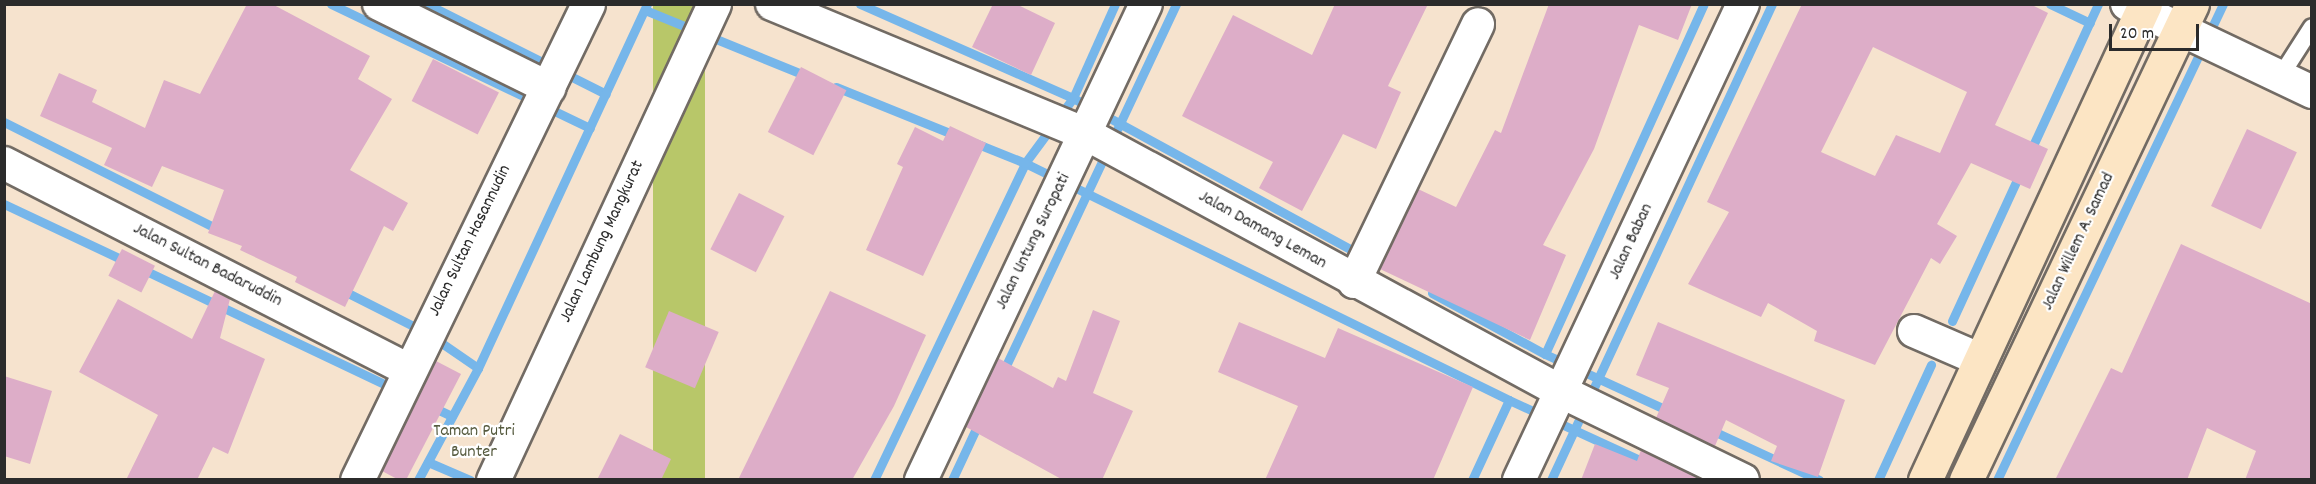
<!DOCTYPE html>
<html>
<head>
<meta charset="utf-8">
<style>
  body { margin:0 }
  #map { position:relative; width:2316px; height:484px; overflow:hidden; background:#f6e3ce; font-family:Dekko,sans-serif }
  div>[style] { position:absolute }
  [style*='--x'] { left:calc(var(--x)*1px); top:calc(var(--y)*1px); width:calc(var(--w)*1px); rotate:calc(var(--a)*1deg) }
  .green>* { inset:0; background:#b8c769; transform-origin:0 0 }
  .stream>* { height:9px; margin:-4.5px; padding:0 4.5px; transform-origin:4.5px; border-radius:4.5px; background:#76b6ea }
  .building>* { inset:0; background:#ddadc8; transform-origin:0 0 }
  .roads { filter:drop-shadow(2px 0 #726b64) drop-shadow(-2px 0 #726b64) drop-shadow(0 2px #726b64) drop-shadow(0 -2px #726b64) }
  .service>* { height:16px; margin:-8px; padding:0 8px; transform-origin:8px; border-radius:8px; background:#fff }
  .minor>* { height:32px; margin:-16px; padding:0 16px; transform-origin:16px; border-radius:16px; background:#fff }
  .tertiary>* { height:33px; margin:-16.5px; padding:0 16.5px; transform-origin:16.5px; border-radius:16.5px; background:#fff }
  .secondary>* { height:33px; margin:-16.5px; padding:0 16.5px; transform-origin:16.5px; border-radius:16.5px; background:#fce5c4 }
  span { translate:-50% -50%; white-space:nowrap; text-align:center; line-height:1.15; -webkit-text-stroke:4.5px #fff; paint-order:stroke }
  .street-label { font-size:18px; color:#2b2b2b }
  .park-label { font-size:18px; color:#555a3e }
  .frame { position:absolute; inset:0; border:6px solid #2b2b2b; pointer-events:none }
  .scale { position:absolute; left:2109px; top:24px; width:90px; height:27px; box-sizing:border-box; border:3px solid #2b2b2b; border-top:0; padding-left:8px; font-size:18px; line-height:21px; white-space:nowrap; color:#2b2b2b; -webkit-text-stroke:4px #fff; paint-order:stroke }
</style>
</head>
<body>
<div id="map">
  <div class="green">
    <i style="left:653px;top:5px;width:52px;height:525px"></i>
  </div>
  <div class="stream">
    <i style="--x:331;--y:4;--w:287;--a:25.6"></i>
    <i style="--x:427;--y:4;--w:200;--a:26.7"></i>
    <i style="--x:860;--y:4;--w:233;--a:23.8"></i>
    <i style="--x:1073;--y:98;--w:103;--a:-65.9"></i>
    <i style="--x:2050;--y:4;--w:44;--a:25.4"></i>
    <i style="--x:645;--y:10;--w:177;--a:22.2"></i>
    <i style="--x:836;--y:87;--w:131;--a:22"></i>
    <i style="--x:4;--y:122;--w:241;--a:26.6"></i>
    <i style="--x:2030;--y:152;--w:163;--a:-65.3"></i>
    <i style="--x:4;--y:204;--w:136;--a:25.2"></i>
    <i style="--x:1361;--y:255;--w:328;--a:-151.4"></i>
    <i style="--x:1073;--y:98;--w:81;--a:126.4"></i>
    <i style="--x:1025;--y:163;--w:539;--a:26.09"></i>
    <i style="--x:1509;--y:400;--w:88;--a:114.8"></i>
    <i style="--x:142;--y:269;--w:343;--a:25.4"></i>
    <i style="--x:340;--y:289;--w:97;--a:26.8"></i>
    <i style="--x:427;--y:333;--w:62;--a:34.5"></i>
    <i style="--x:1432;--y:293;--w:128;--a:28.4"></i>
    <i style="--x:1545;--y:354;--w:384;--a:-65.6"></i>
    <i style="--x:1952;--y:321;--w:163;--a:-65.3"></i>
    <i style="--x:1545;--y:354;--w:139;--a:24.7"></i>
    <i style="--x:1002;--y:374;--w:409;--a:-64.8"></i>
    <i style="--x:1509;--y:400;--w:153;--a:24.7"></i>
    <i style="--x:1711;--y:430;--w:119;--a:24.8"></i>
    <i style="--x:428;--y:462;--w:46;--a:23.2"></i>
    <i style="--x:418;--y:480;--w:127;--a:-61.8"></i>
    <i style="--x:478;--y:368;--w:401;--a:-65.1"></i>
    <i style="--x:874;--y:480;--w:351;--a:-64.5"></i>
    <i style="--x:1025;--y:163;--w:54;--a:-158.2"></i>
    <i style="--x:952;--y:480;--w:64;--a:-65"></i>
    <i style="--x:1551;--y:480;--w:525;--a:-65.1"></i>
    <i style="--x:1878;--y:480;--w:127;--a:-65.3"></i>
    <i style="--x:1997;--y:480;--w:527;--a:-64.6"></i>
  </div>
  <div class="building">
    <i style="clip-path:polygon(247px 4px,272px 4px,370px 56px,358px 79px,392px 99px,350px 170px,408px 203px,393px 231px,384px 226px,345px 307px,295px 282px,297px 277px,240px 250px,242px 246px,208px 233px,224px 190px,162px 166px,152px 187px,104px 165px,112px 148px,40px 116px,59px 73px,97px 90px,92px 102px,145px 128px,164px 80px,200px 94px)"></i>
    <i style="clip-path:polygon(993px 4px,1016px 4px,1055px 23px,1031px 75px,972px 47px)"></i>
    <i style="clip-path:polygon(1335px 4px,1428px 4px,1388px 86px,1401px 92px,1376px 149px,1343px 134px,1302px 211px,1259px 188px,1273px 162px,1182px 116px,1233px 15px,1312px 55px)"></i>
    <i style="clip-path:polygon(1549px 4px,1692px 4px,1678px 40px,1639px 25px,1594px 149px,1543px 245px,1566px 255px,1530px 340px,1380px 269px,1418px 189px,1456px 207px,1495px 130px,1501px 133px)"></i>
    <i style="clip-path:polygon(evenodd,1802px 4px,2030px 4px,2048px 13px,1995px 125px,2048px 149px,2030px 189px,1971px 163px,1937px 224px,1957px 236px,1940px 264px,1931px 258px,1875px 365px,1814px 341px,1817px 331px,1768px 303px,1761px 317px,1688px 284px,1729px 212px,1707px 202px,1802px 4px,1873px 47px,1967px 92px,1940px 153px,1896px 135px,1875px 176px,1821px 152px,1873px 47px)"></i>
    <i style="left:433px;top:59px;width:74px;height:47px;rotate:27deg"></i>
    <i style="left:801px;top:67px;width:51px;height:73px;rotate:27deg"></i>
    <i style="clip-path:polygon(950px 126px,986px 143px,923px 276px,866px 250px,903px 167px,897px 164px,915px 127px,943px 141px)"></i>
    <i style="left:2247px;top:129px;width:55px;height:85px;rotate:25deg"></i>
    <i style="left:739px;top:193px;width:51px;height:63px;rotate:27deg"></i>
    <i style="clip-path:polygon(2181px 244px,2312px 304px,2312px 480px,2245px 480px,2256px 451px,2207px 428px,2187px 480px,2055px 480px,2111px 368px,2122px 373px)"></i>
    <i style="left:122px;top:249px;width:37px;height:30px;rotate:27deg"></i>
    <i style="clip-path:polygon(215px 291px,230px 299px,220px 338px,265px 359px,228px 454px,213px 447px,197px 480px,126px 480px,158px 415px,79px 372px,118px 299px,192px 339px)"></i>
    <i style="clip-path:polygon(830px 291px,926px 335px,894px 406px,852px 480px,738px 480px)"></i>
    <i style="clip-path:polygon(1093px 310px,1120px 321px,1093px 393px,1133px 411px,1102px 480px,1063px 480px,966px 427px,998px 358px,1053px 388px,1058px 377px,1066px 381px)"></i>
    <i style="left:669px;top:311px;width:54px;height:61px;rotate:23deg"></i>
    <i style="clip-path:polygon(1239px 322px,1325px 358px,1338px 328px,1473px 387px,1433px 480px,1265px 480px,1298px 406px,1218px 372px)"></i>
    <i style="clip-path:polygon(1658px 322px,1845px 400px,1818px 477px,1771px 461px,1777px 446px,1726px 420px,1715px 446px,1656px 418px,1669px 388px,1636px 375px)"></i>
    <i style="clip-path:polygon(436px 361px,461px 374px,406px 480px,399px 480px,382px 471px)"></i>
    <i style="clip-path:polygon(4px 376px,52px 391px,30px 464px,4px 456px)"></i>
    <i style="clip-path:polygon(620px 434px,671px 459px,661px 480px,597px 480px)"></i>
    <i style="clip-path:polygon(1595px 444px,1637px 461px,1641px 450px,1700px 479px,1581px 480px)"></i>
  </div>
  <div class="roads">
    <div class="service">
      <i style="--x:2280;--y:77;--w:59;--a:-57.4"></i>
    </div>
    <div class="minor">
      <i style="--x:379;--y:4;--w:190;--a:26.3"></i>
      <i style="--x:772;--y:4;--w:340;--a:22.5"></i>
      <i style="--x:1086;--y:134;--w:541;--a:28.46"></i>
      <i style="--x:1562;--y:392;--w:201;--a:25.9"></i>
      <i style="--x:2127;--y:4;--w:205;--a:25.4"></i>
      <i style="--x:4;--y:163;--w:455;--a:27.1"></i>
      <i style="--x:1354;--y:282;--w:286;--a:-64.3"></i>
      <i style="--x:1914;--y:331;--w:73;--a:23.4"></i>
      <i style="--x:921;--y:480;--w:526;--a:-64.7"></i>
      <i style="--x:1519;--y:480;--w:526;--a:-64.8"></i>
    </div>
    <div class="tertiary">
      <i style="--x:357;--y:480;--w:529;--a:-64.11"></i>
      <i style="--x:493;--y:480;--w:525;--a:-65.1"></i>
    </div>
    <div class="secondary">
      <i style="--x:1925;--y:480;--w:524;--a:-65.19"></i>
      <i style="--x:1966;--y:480;--w:527;--a:-64.6"></i>
    </div>
  </div>
  <div class="street-label">
    <span style="left:1262px;top:231px;rotate:29deg">Jalan Damang Leman</span>
    <span style="left:471px;top:241px;rotate:-64deg">Jalan Sultan Hasannudin</span>
    <span style="left:603px;top:242px;rotate:-65deg">Jalan Lambung Mangkurat</span>
    <span style="left:1034px;top:242px;rotate:-64deg">Jalan Untung Suropati</span>
    <span style="left:1632px;top:242px;rotate:-65deg">Jalan Baban</span>
    <span style="left:2079px;top:242px;rotate:-65deg">Jalan Willem A. Samad</span>
    <span style="left:207px;top:266px;rotate:27deg">Jalan Sultan Badaruddin</span>
  </div>
  <div class="park-label">
    <span style="left:474px;top:443px">Taman Putri<br>Bunter</span>
  </div>
  <div class="frame"></div>
  <div class="scale">20 m</div>
</div>
</body>
</html>
